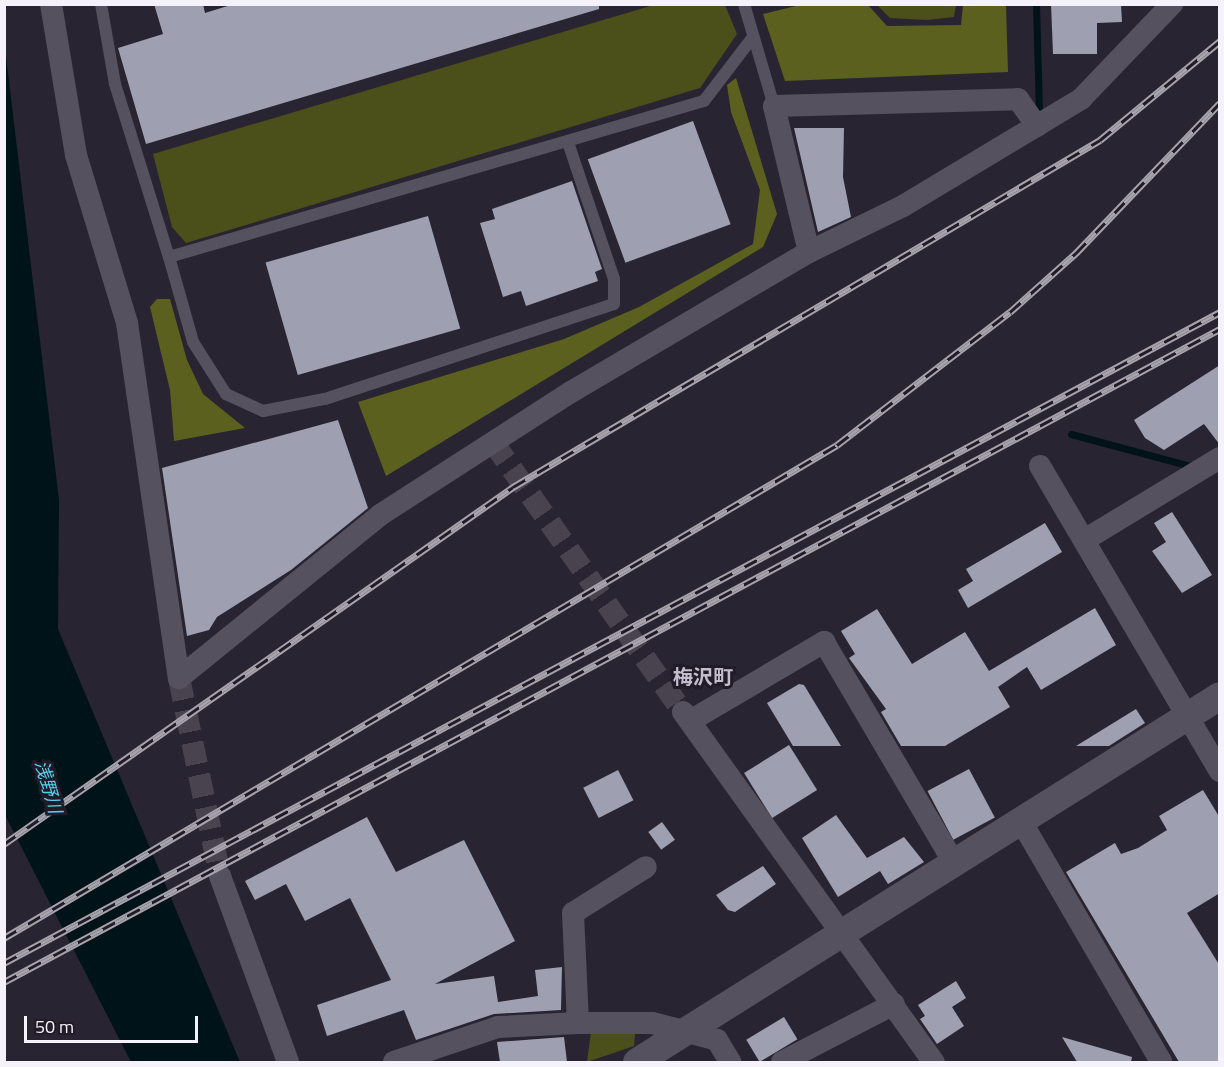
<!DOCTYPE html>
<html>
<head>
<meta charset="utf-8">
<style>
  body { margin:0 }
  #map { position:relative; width:1224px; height:1067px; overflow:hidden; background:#292431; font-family:"Titillium Web","Noto Sans JP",sans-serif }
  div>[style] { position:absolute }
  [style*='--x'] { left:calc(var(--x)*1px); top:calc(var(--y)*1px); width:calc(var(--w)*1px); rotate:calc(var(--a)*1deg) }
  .green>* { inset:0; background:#4b501a }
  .forest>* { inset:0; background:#5b601e }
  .water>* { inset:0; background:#001319 }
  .stream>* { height:7px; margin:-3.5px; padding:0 3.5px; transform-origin:3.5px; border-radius:3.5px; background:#001319 }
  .building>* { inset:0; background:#9e9fb0; transform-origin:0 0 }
  .minor-tunnel>* { height:22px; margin-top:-11px; transform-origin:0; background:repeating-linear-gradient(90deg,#48434f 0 22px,transparent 0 33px) }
  .service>* { height:12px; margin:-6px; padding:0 6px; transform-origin:6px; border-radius:6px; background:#56515e }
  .minor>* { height:22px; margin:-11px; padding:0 11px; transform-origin:11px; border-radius:11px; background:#56515e }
  .tertiary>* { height:28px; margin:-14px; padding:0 14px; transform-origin:14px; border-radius:14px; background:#56515e }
  .rail>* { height:7px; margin-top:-3.5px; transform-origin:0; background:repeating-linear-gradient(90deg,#201b27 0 14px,#a7a3ad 0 28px); box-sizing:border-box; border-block:2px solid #a7a3ad }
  span { translate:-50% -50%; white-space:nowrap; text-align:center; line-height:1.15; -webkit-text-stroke:6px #201b27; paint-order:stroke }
  .water-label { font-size:18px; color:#51d1ed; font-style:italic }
  .quarter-label { font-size:20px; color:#c2bccc; font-weight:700 }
  .frame { position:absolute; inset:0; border:6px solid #f6f2fb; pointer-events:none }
  .scale { position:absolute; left:24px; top:1016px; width:174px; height:27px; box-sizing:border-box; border:3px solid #f6f2fb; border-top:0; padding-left:8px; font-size:18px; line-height:21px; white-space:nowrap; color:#f6f2fb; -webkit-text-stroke:4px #201b27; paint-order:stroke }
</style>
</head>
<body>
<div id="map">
  <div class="green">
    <i style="clip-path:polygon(657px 4px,725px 5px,737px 34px,700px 88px,186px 243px,172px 227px,153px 154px)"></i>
    <i style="clip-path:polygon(877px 5px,956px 5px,954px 17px,927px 20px,890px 18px)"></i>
    <i style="clip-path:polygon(591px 1032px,635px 1034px,634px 1046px,587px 1062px)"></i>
  </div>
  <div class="forest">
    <i style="clip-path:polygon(800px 5px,868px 5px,887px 26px,961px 25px,963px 5px,1006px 5px,1008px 72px,785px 81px,763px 14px)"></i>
    <i style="clip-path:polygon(736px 78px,777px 214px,763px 247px,386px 476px,358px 402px,564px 339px,639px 307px,753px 244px,760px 190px,731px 112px,727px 85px)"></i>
    <i style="clip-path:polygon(157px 299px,170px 299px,187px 360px,203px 394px,245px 428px,174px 441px,170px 390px,150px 307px)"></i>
  </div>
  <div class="water">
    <i style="clip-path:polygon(4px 39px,59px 500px,58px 629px,240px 1062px,131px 1062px,5px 815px)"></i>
  </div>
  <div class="stream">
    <i style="--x:1036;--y:4;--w:105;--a:88.4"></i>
    <i style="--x:1071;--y:434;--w:127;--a:15"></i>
  </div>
  <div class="building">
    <i style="clip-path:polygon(154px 4px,203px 4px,205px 13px,234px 4px,599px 4px,599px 9px,146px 144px,118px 48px,163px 34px)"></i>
    <i style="clip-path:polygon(1051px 4px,1121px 4px,1122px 22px,1097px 23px,1097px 54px,1053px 54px)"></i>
    <i style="left:693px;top:121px;width:110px;height:112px;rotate:70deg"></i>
    <i style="clip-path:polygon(794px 128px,844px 128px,843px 177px,851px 217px,818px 232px)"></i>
    <i style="clip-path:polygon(572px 181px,602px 269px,595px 272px,598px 281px,526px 306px,521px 291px,503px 297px,480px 223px,495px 219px,492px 209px)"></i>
    <i style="left:428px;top:216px;width:117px;height:169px;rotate:74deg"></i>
    <i style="clip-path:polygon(1220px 365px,1220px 445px,1204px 424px,1164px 450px,1145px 438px,1134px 420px)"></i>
    <i style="clip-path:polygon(338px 420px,368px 508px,291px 570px,217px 617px,209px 630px,187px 636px,162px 468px)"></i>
    <i style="clip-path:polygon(1172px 512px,1212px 575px,1182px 593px,1152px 551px,1166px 542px,1154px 523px)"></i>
    <i style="clip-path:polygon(1045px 523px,1062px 552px,968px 608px,958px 590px,973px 581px,966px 569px)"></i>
    <i style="clip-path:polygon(1095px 608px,1116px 645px,1041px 690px,1027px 667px,998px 687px,1010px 707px,945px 746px,901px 746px,881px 712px,886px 709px,849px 658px,855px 654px,841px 631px,877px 609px,912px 664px,965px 632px,989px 671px)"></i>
    <i style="clip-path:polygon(799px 684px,804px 685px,841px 746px,793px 746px,767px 703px)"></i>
    <i style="clip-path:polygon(1136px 709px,1145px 723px,1109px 746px,1076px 746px)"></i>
    <i style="left:789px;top:745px;width:53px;height:53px;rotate:58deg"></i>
    <i style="left:969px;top:769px;width:55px;height:47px;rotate:62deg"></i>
    <i style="left:618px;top:770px;width:34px;height:39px;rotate:63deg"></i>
    <i style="clip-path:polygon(1203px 790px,1220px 818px,1220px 893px,1187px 913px,1220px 966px,1220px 1062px,1179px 1062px,1066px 872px,1115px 843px,1121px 854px,1138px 848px,1167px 830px,1159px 816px)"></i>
    <i style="clip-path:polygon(836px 815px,867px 858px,904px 837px,924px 862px,888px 884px,880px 871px,838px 897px,802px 838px)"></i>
    <i style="clip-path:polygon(367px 817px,396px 872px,464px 840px,515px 941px,435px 984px,494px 976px,498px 1002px,538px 996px,535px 970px,562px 967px,561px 1010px,494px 1014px,416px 1040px,404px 1010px,327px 1036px,317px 1005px,391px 980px,350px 898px,305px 921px,286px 884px,255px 900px,245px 881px)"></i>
    <i style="left:662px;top:822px;width:22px;height:17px;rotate:54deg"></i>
    <i style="clip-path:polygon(763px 866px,776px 884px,735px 912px,728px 910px,716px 895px)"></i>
    <i style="clip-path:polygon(956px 981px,966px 998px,952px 1007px,964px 1026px,937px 1044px,920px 1019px,925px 1016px,918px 1005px)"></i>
    <i style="left:784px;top:1017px;width:26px;height:44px;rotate:59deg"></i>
    <i style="clip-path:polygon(564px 1037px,567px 1062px,500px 1062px,497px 1042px)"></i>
    <i style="clip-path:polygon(1062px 1037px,1132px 1057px,1131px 1062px,1077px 1062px)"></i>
  </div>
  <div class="minor-tunnel">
    <i style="--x:493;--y:442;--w:330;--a:54.9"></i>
    <i style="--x:179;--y:678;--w:202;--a:78.3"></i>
  </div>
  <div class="service">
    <i style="--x:101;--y:4;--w:81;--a:80.1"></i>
    <i style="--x:115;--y:84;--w:181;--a:72.7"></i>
    <i style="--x:169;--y:257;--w:557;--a:-16.26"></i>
    <i style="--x:704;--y:101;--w:81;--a:-52.6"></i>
    <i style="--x:744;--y:4;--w:106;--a:73.6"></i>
    <i style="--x:169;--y:257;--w:88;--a:74.2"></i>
    <i style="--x:193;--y:342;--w:62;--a:57.6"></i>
    <i style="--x:226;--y:394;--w:41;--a:24.7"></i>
    <i style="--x:263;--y:411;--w:63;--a:-11"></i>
    <i style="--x:325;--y:399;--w:304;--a:-18.2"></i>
    <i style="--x:614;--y:304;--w:25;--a:-90"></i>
    <i style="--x:614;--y:279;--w:145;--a:-108.6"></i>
  </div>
  <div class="minor">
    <i style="--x:51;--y:4;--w:153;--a:80.6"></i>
    <i style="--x:76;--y:155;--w:176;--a:73.1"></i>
    <i style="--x:127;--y:323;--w:359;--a:81.7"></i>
    <i style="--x:809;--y:252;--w:150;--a:-103.5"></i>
    <i style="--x:774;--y:106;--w:244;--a:-1.6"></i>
    <i style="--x:1018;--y:99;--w:33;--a:55"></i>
    <i style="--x:1040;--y:466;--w:354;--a:59.5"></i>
    <i style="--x:1086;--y:539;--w:157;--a:-31.2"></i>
    <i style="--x:179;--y:678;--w:259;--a:-39"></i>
    <i style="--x:380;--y:515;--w:227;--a:-32.8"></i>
    <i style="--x:571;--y:392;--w:276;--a:-30.5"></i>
    <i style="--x:809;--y:252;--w:105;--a:-26.1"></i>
    <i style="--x:903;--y:206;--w:208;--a:-31"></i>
    <i style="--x:1081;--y:99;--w:132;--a:-46.2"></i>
    <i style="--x:683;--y:712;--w:431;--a:54.4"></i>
    <i style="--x:690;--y:721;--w:156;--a:-30.5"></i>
    <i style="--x:824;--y:642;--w:256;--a:59.5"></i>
    <i style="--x:1021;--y:821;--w:279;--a:59.8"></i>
    <i style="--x:220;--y:876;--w:198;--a:69.9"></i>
    <i style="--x:578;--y:1023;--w:110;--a:-92.6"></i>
    <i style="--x:573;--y:913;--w:86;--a:-32.2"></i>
    <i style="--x:394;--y:1062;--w:110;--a:-18.6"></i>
    <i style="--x:498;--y:1027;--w:80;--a:-2.9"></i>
    <i style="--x:578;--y:1023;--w:74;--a:0"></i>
    <i style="--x:652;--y:1023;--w:37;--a:14"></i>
    <i style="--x:688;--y:1032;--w:30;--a:15"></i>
    <i style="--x:717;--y:1040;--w:26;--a:59"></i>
    <i style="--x:782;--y:1062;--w:126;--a:-27.4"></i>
  </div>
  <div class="tertiary">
    <i style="--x:637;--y:1062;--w:688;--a:-32.12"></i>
  </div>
  <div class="rail">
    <i style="--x:4;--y:844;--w:622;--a:-35.04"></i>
    <i style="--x:513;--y:487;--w:682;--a:-30.59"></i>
    <i style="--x:1100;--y:140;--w:156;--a:-39.5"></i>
    <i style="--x:4;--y:938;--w:968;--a:-30.62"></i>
    <i style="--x:837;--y:445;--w:218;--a:-37.6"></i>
    <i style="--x:1010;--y:312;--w:89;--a:-41.8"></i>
    <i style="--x:1076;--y:253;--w:208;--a:-46.2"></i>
    <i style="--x:4;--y:963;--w:1379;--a:-28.16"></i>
    <i style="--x:4;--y:982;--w:1380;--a:-28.24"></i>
  </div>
  <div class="water-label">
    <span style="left:48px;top:787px;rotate:74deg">浅野川</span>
  </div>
  <div class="quarter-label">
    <span style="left:703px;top:676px">梅沢町</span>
  </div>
  <div class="frame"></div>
  <div class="scale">50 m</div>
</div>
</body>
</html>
